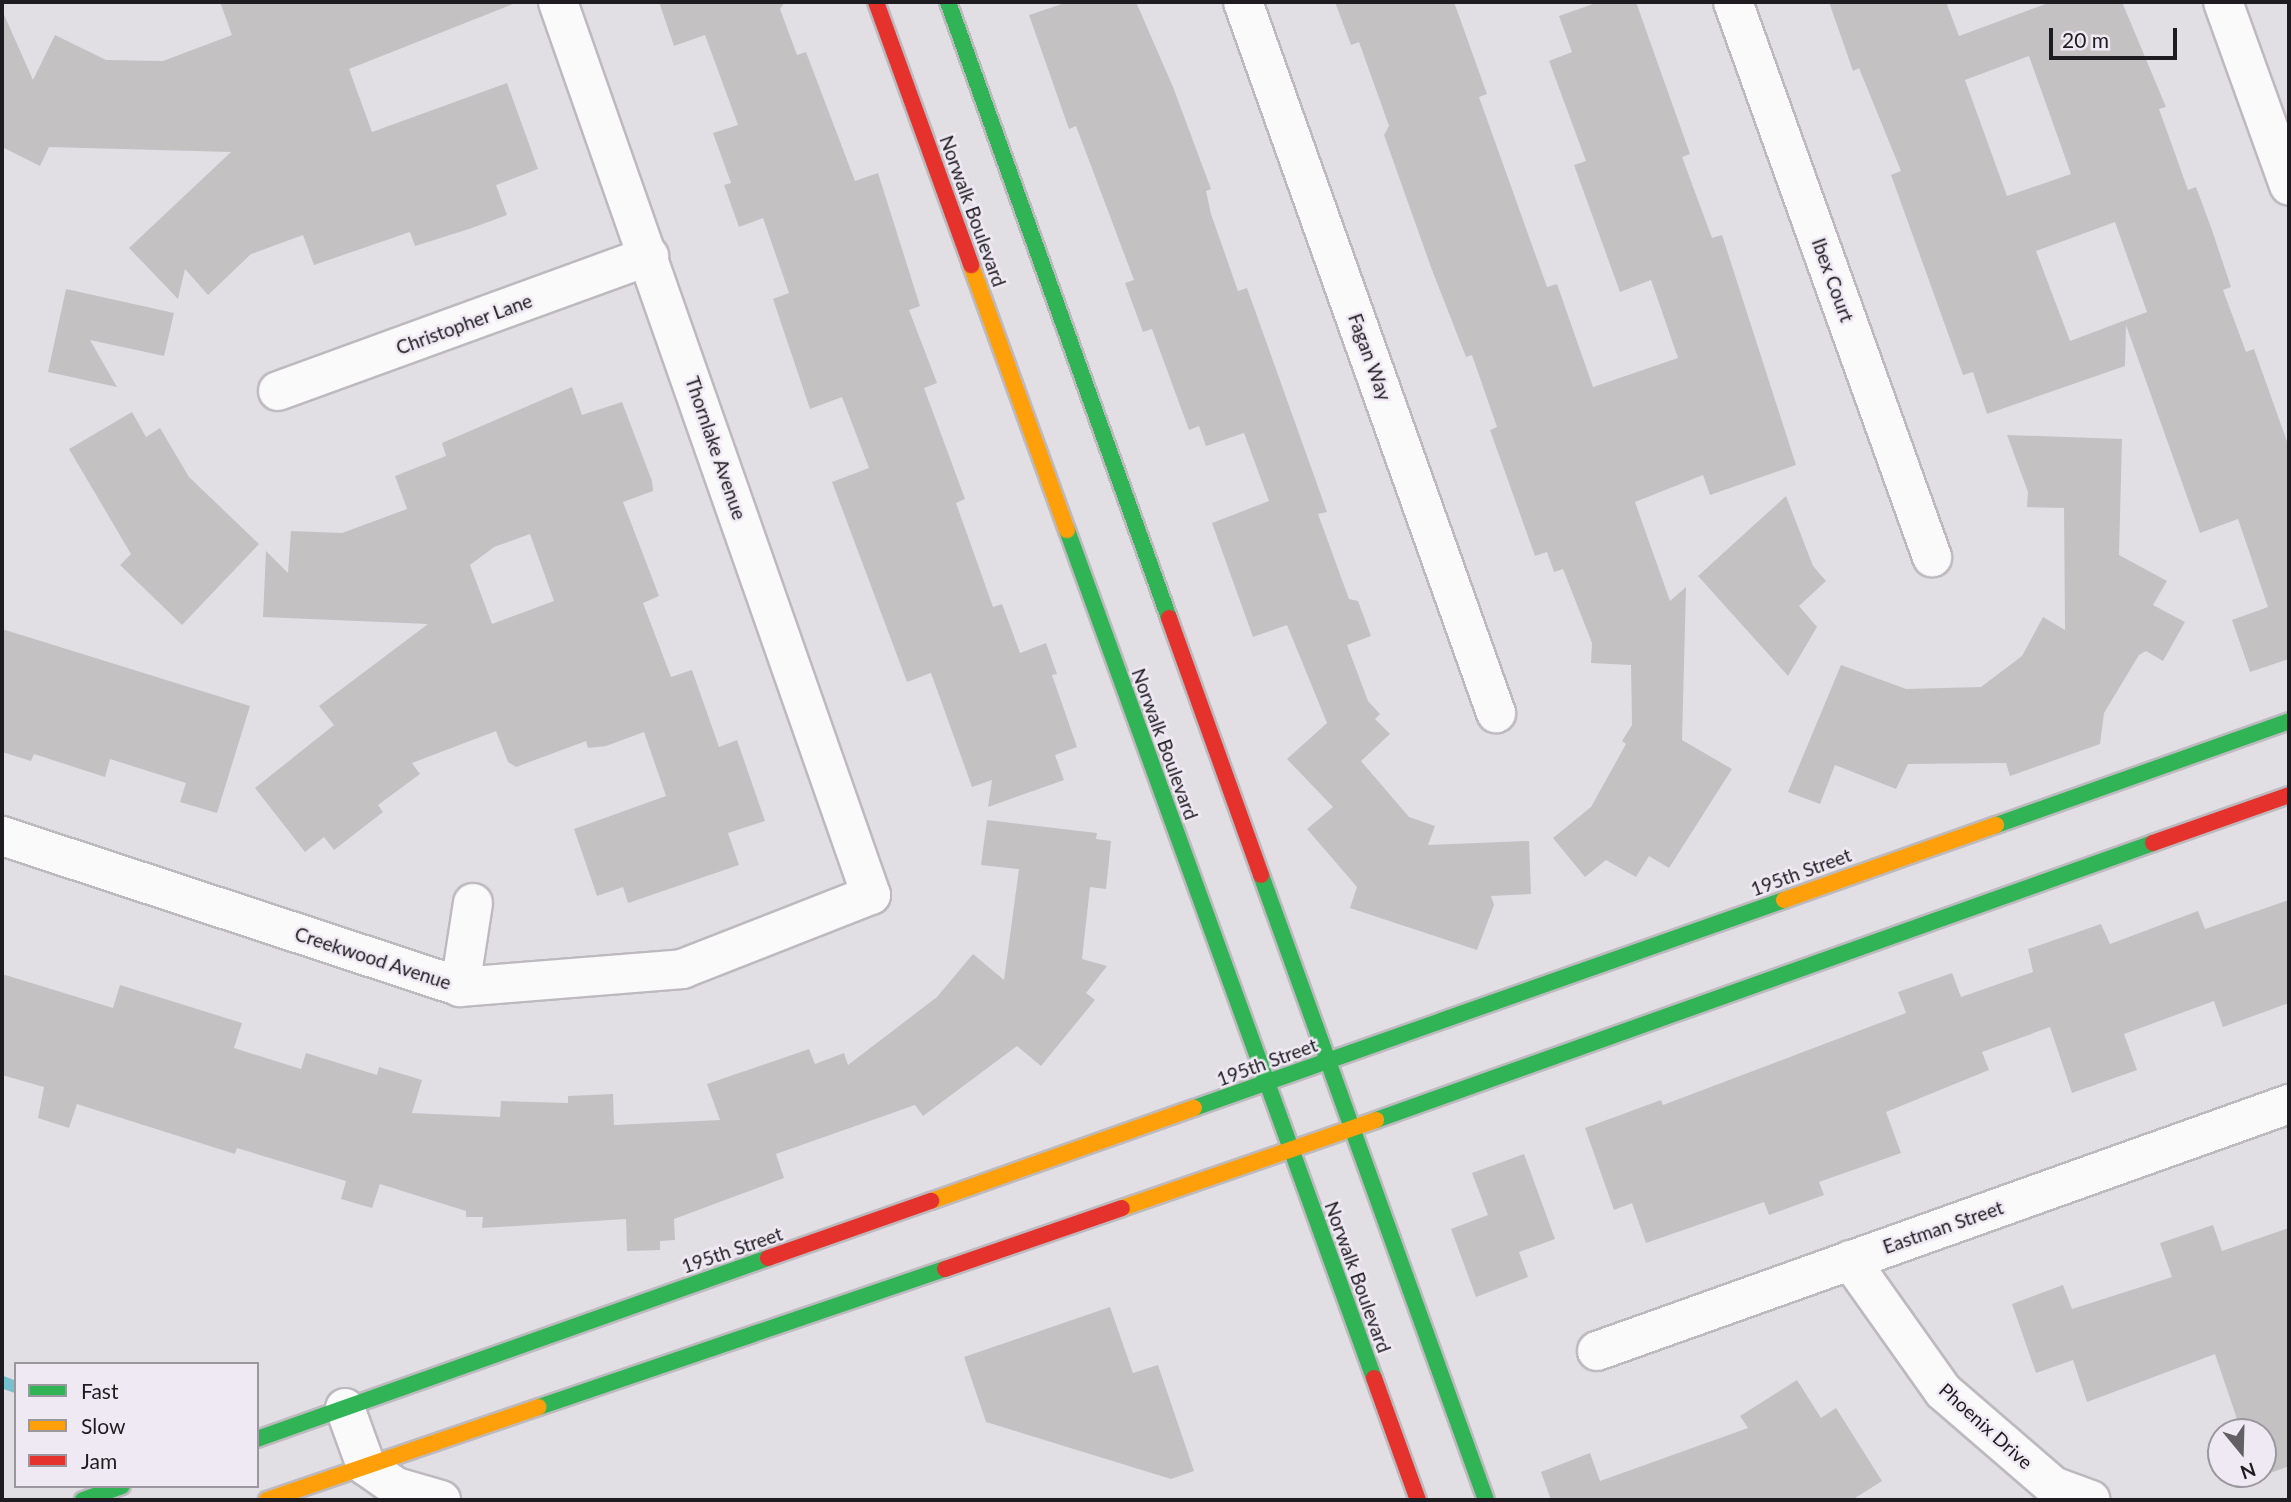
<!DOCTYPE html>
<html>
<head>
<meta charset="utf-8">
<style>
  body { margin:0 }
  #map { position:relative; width:2291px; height:1502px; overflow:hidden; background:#e2dfe4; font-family:Lato,sans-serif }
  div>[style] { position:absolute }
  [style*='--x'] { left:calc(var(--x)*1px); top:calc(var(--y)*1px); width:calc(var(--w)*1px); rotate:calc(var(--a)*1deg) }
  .stream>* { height:12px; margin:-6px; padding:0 6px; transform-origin:6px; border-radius:6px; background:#77c0cd }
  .building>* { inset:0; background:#c4c1c2 }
  .roads { filter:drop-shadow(2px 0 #bdbabf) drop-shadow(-2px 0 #bdbabf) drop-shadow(0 2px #bdbabf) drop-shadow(0 -2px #bdbabf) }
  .street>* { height:38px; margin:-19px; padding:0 19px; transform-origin:19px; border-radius:19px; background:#fbfafb }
  .fast>* { height:16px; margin:-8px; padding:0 8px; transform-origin:8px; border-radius:8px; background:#30b455 }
  .slow>* { height:16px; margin:-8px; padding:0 8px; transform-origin:8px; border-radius:8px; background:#ff9f0a }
  .jam>* { height:16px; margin:-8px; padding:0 8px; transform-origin:8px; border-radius:8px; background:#e5322d }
  span { translate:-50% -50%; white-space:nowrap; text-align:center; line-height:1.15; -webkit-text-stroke:5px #efe9f4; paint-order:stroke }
  .street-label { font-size:19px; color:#1e1c20 }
  .frame { position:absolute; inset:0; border:4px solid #1e1c20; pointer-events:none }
  .legend { position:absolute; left:14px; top:1362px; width:245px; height:126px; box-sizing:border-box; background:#efe9f4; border:2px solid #9b979f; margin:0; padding:9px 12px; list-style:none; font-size:21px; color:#1e1c20 }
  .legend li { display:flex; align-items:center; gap:14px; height:35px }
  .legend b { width:35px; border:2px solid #9b979f }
  .north { position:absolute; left:2207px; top:1418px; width:70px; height:70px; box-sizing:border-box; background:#efe9f4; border:2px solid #9b979f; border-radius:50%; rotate:161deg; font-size:19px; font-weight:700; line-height:28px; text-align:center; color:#1e1c20 }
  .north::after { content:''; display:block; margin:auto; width:24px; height:32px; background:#636065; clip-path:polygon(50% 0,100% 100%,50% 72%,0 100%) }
  .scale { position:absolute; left:2049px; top:28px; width:128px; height:32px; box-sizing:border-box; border:4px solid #1e1c20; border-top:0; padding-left:9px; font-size:21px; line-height:24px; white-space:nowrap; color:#1e1c20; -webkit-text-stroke:5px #efe9f4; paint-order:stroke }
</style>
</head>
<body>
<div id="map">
  <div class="stream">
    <i style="--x:2;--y:1382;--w:15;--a:20"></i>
  </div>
  <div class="building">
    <i style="clip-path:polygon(220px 2px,518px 2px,349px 69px,372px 132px,507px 83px,538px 169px,496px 185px,507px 215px,469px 229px,415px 246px,410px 232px,314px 265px,303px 235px,251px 254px,208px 295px,185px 269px,178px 299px,129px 248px,231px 152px,49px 147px,40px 166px,2px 147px,2px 10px,33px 80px,55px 35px,106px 60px,163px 61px,232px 35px)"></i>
    <i style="clip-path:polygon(659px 2px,785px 2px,780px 9px,797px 55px,806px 52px,855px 181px,878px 173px,920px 306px,909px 310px,937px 383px,924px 388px,965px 499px,956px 503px,993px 607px,1002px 604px,1020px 653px,1046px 643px,1057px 674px,1052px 675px,1077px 747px,1055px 755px,1064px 780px,988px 807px,992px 780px,972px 787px,931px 673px,907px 682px,832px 482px,869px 468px,842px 397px,810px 409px,773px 299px,789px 293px,763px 218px,739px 227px,724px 185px,731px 183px,713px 133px,738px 125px,705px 35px,674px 46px)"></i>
    <i style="clip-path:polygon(1068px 2px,1136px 2px,1173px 87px,1211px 189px,1206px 191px,1211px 214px,1238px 291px,1247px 288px,1327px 512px,1318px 514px,1349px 599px,1358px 601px,1371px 636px,1347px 645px,1368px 701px,1380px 714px,1375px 719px,1390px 734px,1361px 761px,1409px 817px,1435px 826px,1428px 845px,1529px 841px,1531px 894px,1491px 896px,1494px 905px,1477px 950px,1350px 908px,1357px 887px,1307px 829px,1333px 807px,1287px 759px,1327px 723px,1287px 625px,1253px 637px,1212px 523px,1269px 501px,1244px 433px,1206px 446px,1199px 426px,1189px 430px,1152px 329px,1143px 332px,1125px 283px,1134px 280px,1076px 126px,1069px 129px,1029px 15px)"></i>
    <i style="clip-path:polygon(1335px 2px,1454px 2px,1487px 94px,1479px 97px,1547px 287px,1557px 284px,1593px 387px,1678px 358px,1651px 280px,1620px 292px,1574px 165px,1586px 161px,1549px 61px,1572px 52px,1559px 16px,1599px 2px,1636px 2px,1690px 154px,1682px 157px,1712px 238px,1722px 235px,1796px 465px,1710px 495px,1703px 475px,1635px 502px,1670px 601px,1686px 587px,1682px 740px,1732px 769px,1669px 868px,1649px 856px,1636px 877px,1606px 860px,1585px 877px,1553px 838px,1591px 807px,1626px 744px,1622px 741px,1632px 725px,1631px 665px,1591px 663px,1592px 643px,1563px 569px,1554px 572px,1547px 552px,1535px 556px,1490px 430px,1497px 427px,1472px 355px,1466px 357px,1432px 270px,1384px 135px,1389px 126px,1359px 42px,1351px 45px)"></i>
    <i style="clip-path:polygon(evenodd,1829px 2px,1946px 2px,1959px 36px,2051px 2px,2122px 2px,2166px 107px,2159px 109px,2188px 190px,2196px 187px,2212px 230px,2231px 287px,2223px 290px,2246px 352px,2254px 349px,2289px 447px,2289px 659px,2250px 672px,2232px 620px,2268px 607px,2238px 519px,2200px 533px,2126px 325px,2125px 366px,1987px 414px,1973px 372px,1963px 375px,1891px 175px,1901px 171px,1859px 68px,1853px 71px,1829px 2px,2029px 56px,2071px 174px,2007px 196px,1965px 80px,2029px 56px,1829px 2px,2115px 222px,2147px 312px,2070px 341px,2036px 251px,2115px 222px)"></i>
    <i style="clip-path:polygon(66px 289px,174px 313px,164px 356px,90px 340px,117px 387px,48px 372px)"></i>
    <i style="clip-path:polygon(evenodd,572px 387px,582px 415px,622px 402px,652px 481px,653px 491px,623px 502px,659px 596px,643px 603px,671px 677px,692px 670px,719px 747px,737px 740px,765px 821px,728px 833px,739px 865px,628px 903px,623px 887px,597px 896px,574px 829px,666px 796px,644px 732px,606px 746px,588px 748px,586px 741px,516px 767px,508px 762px,496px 731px,412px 763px,420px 774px,378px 805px,383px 812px,334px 850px,324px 837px,305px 852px,255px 788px,334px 725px,319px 706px,428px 624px,263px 617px,266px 551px,288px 573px,291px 531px,342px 533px,407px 509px,395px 476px,446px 456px,442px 443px,572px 387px,530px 534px,554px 601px,492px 624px,470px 565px,494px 547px,530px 534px)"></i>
    <i style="clip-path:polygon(132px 412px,146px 437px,160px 428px,189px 477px,259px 544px,182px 625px,120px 565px,131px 554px,69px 449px)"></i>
    <i style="clip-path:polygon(2007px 435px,2122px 439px,2119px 555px,2167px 581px,2153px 605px,2185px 622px,2163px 661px,2146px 651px,2139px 655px,2104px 713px,2100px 744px,2010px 776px,2006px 763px,1908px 764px,1896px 789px,1835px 765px,1820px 804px,1788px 792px,1841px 665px,1906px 689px,1981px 687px,2022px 656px,2043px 617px,2065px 630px,2064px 508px,2027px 507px,2028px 492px)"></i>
    <i style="clip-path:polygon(1786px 496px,1813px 566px,1826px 581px,1799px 606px,1817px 627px,1788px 676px,1698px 576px)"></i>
    <i style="clip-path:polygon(2px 629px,250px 706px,217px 813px,180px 802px,186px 783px,110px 759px,105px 777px,34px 754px,31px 761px,2px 752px)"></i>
    <i style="clip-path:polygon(987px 820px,1097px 833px,1096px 839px,1111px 841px,1106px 889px,1090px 887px,1082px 959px,1107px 966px,1086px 993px,1095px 1000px,1041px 1066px,1017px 1046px,923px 1116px,915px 1105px,776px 1154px,784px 1178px,674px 1219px,675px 1240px,660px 1241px,660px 1250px,627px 1251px,626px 1219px,482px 1228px,483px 1217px,466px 1217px,466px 1211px,380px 1184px,372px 1208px,341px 1199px,346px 1181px,237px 1148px,235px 1154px,77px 1104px,69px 1128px,38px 1118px,44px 1087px,2px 1075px,2px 974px,113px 1008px,120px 985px,242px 1023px,234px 1048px,301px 1069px,306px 1053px,377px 1075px,379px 1067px,422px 1080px,412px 1113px,500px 1117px,501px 1101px,568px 1103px,568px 1096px,613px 1094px,614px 1125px,720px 1120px,707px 1084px,809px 1049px,815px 1064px,844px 1053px,848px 1065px,937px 997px,973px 954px,1004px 980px,1019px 869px,981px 865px)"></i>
    <i style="clip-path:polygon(2289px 900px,2289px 1003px,2223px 1027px,2214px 1001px,2124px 1034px,2137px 1070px,2072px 1093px,2050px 1027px,1982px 1052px,1989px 1070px,1886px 1112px,1901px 1153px,1819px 1182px,1824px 1195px,1769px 1215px,1764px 1202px,1646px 1243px,1632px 1203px,1614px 1210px,1585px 1128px,1661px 1100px,1663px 1105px,1906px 1013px,1898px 992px,1952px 973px,1961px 997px,2033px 972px,2028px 949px,2101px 924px,2110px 944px,2198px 911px,2205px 929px)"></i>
    <i style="clip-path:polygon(1524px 1154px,1555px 1239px,1519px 1252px,1528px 1277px,1476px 1297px,1451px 1229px,1488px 1215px,1472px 1173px)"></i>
    <i style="clip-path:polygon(2213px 1225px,2222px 1251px,2289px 1228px,2289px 1466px,2249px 1481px,2246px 1474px,2263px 1474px,2263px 1432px,2231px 1432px,2228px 1426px,2238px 1422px,2215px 1354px,2087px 1402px,2073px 1360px,2036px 1373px,2012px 1304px,2063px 1285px,2072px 1309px,2172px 1277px,2160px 1243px)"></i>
    <i style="clip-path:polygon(1110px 1307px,1133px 1373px,1158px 1365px,1194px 1471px,1171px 1479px,986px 1422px,964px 1357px)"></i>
    <i style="clip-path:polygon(1797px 1380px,1821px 1418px,1836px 1408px,1882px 1481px,1852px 1500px,1551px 1500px,1541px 1472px,1590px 1453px,1600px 1481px,1748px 1428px,1740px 1416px)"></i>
  </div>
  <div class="roads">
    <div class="street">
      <i style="--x:1243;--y:2;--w:755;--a:70.41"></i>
      <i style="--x:1733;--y:2;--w:590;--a:70.27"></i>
      <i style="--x:2223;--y:2;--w:195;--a:70.2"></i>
      <i style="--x:278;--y:391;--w:395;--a:-20"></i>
      <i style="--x:2;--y:836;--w:482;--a:18.2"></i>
      <i style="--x:460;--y:987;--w:223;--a:-4.6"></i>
      <i style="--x:682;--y:969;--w:203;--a:-21.4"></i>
      <i style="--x:871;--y:895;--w:946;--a:-109.32"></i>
      <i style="--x:460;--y:987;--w:85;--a:-81.2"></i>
      <i style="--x:1850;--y:1260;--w:161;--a:54.6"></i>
      <i style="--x:1943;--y:1391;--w:145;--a:40.8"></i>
      <i style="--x:2053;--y:1486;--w:40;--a:20.2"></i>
      <i style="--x:1597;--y:1351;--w:735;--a:-19.64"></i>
      <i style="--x:345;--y:1408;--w:62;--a:70.1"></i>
      <i style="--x:366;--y:1466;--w:37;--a:35"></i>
      <i style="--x:396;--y:1487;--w:47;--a:16.1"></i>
    </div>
    <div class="fast">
      <i style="--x:948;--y:2;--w:654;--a:70.26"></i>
      <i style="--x:1067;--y:530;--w:902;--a:70.1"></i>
      <i style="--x:1996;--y:825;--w:311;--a:-19.5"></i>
      <i style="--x:1261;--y:875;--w:664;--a:70.2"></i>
      <i style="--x:1194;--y:1108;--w:626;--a:-19.42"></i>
      <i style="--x:1376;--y:1120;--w:825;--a:-19.62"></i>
      <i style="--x:539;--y:1407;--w:429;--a:-18.8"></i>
      <i style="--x:257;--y:1439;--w:542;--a:-19.5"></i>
      <i style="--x:83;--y:1500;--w:41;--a:-19.7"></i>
    </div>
    <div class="slow">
      <i style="--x:971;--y:265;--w:282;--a:70.1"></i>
      <i style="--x:1784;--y:900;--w:225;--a:-19.5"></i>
      <i style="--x:931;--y:1201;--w:279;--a:-19.5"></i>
      <i style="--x:1122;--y:1208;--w:269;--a:-19.1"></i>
      <i style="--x:267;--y:1500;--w:287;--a:-18.9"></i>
    </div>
    <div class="jam">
      <i style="--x:876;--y:2;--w:280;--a:70.1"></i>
      <i style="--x:1169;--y:618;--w:273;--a:70.3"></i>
      <i style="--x:2153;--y:843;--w:144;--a:-19.4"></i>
      <i style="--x:768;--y:1258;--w:173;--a:-19.3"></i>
      <i style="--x:945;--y:1269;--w:187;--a:-19"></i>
      <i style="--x:1374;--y:1378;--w:130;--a:70.2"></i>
    </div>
  </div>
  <div class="street-label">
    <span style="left:973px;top:211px;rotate:70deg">Norwalk Boulevard</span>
    <span style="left:1833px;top:280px;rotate:70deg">Ibex Court</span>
    <span style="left:464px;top:324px;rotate:-20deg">Christopher Lane</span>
    <span style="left:1370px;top:357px;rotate:70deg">Fagan Way</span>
    <span style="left:716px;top:448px;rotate:71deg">Thornlake Avenue</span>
    <span style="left:1165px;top:744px;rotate:70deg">Norwalk Boulevard</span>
    <span style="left:1801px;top:872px;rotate:-20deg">195th Street</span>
    <span style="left:373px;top:958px;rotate:18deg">Creekwood Avenue</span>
    <span style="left:1267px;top:1062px;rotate:-20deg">195th Street</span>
    <span style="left:1943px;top:1227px;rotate:-19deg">Eastman Street</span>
    <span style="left:732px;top:1250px;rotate:-19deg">195th Street</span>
    <span style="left:1358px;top:1277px;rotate:70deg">Norwalk Boulevard</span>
    <span style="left:1986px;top:1426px;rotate:42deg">Phoenix Drive</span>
  </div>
  <div class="frame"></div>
  <ul class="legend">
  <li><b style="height:9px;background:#30b455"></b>Fast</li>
  <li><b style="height:9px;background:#ff9f0a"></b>Slow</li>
  <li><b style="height:9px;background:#e5322d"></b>Jam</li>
  </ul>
  <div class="north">N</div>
  <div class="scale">20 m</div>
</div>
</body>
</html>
